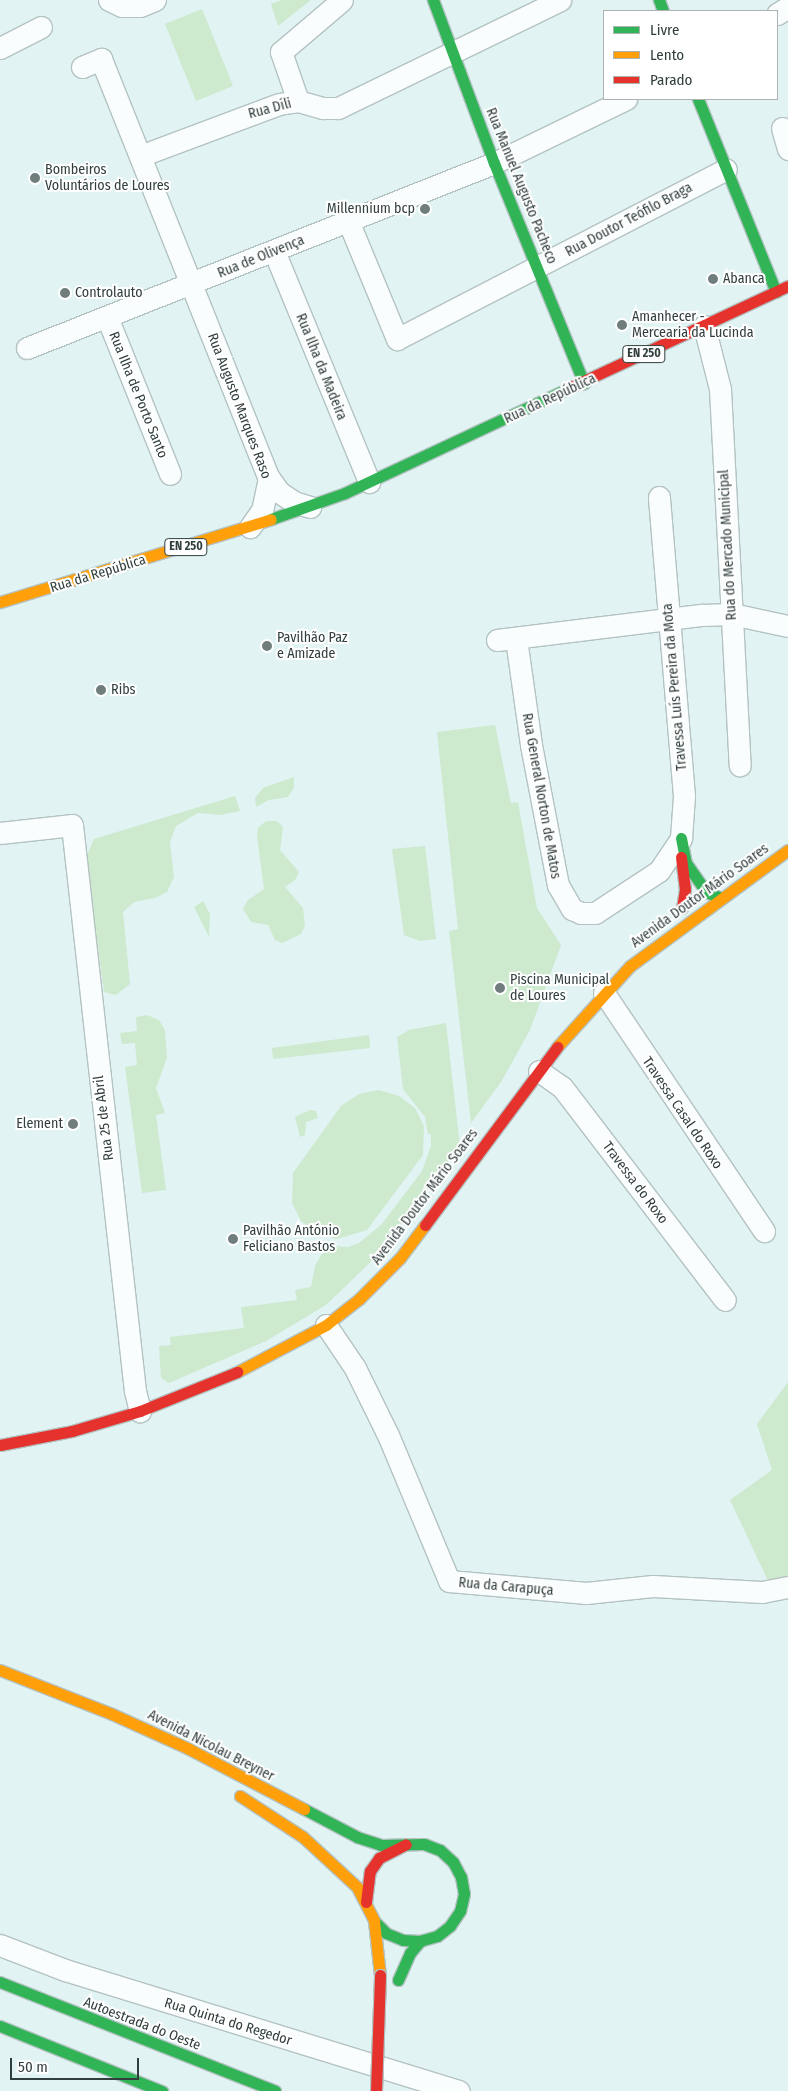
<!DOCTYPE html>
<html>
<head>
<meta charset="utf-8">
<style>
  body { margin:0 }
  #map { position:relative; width:788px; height:2091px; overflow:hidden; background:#e1f3f3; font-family:"Fira Sans Condensed",sans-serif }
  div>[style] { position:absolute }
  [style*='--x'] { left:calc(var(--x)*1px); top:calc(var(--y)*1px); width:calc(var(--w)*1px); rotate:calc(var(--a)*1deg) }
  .green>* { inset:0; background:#cde9ce; transform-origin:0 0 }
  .roads { filter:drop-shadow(1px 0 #b4c2c2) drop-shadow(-1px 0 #b4c2c2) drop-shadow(0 1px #b4c2c2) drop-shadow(0 -1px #b4c2c2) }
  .street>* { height:21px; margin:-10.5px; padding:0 10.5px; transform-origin:10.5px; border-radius:10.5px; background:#fafdfd }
  .fast>* { height:11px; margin:-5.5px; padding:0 5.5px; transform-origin:5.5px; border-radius:5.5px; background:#30b455 }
  .slow>* { height:11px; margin:-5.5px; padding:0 5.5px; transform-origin:5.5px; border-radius:5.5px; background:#ff9f0a }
  .jam>* { height:11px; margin:-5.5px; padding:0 5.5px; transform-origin:5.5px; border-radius:5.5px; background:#e5322d }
  .bridges { filter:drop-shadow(1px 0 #b4c2c2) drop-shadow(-1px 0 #b4c2c2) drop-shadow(0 1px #b4c2c2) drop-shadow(0 -1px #b4c2c2) }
  .jam-bridge>* { height:11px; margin:-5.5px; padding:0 5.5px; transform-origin:5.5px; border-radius:5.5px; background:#e5322d }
  .dots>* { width:14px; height:14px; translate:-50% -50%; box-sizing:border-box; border:2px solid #fff; border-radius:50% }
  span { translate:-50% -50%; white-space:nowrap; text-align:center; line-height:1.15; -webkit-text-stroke:4px #fff; paint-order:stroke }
  .shield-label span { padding:1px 4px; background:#fff; border:1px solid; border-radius:4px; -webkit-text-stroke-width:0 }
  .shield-label { font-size:12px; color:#313e3e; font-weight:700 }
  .street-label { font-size:14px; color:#313e3e }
  .poi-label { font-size:14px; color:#313e3e }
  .left { translate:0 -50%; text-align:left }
  .right { translate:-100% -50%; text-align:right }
  .legend { position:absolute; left:603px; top:10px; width:175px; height:90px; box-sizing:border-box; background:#fff; border:1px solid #adb2b2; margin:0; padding:6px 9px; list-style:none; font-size:15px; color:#313e3e }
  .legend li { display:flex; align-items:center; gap:10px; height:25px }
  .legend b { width:25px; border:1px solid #adb2b2 }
  .scale { position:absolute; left:10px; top:2058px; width:129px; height:22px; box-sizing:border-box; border:2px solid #313e3e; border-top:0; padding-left:6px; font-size:15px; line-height:18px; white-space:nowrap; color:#313e3e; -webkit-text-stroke:4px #fff; paint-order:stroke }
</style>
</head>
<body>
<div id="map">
  <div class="green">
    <i style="clip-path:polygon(282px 0,311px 0,278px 26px,271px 4px)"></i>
    <i style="left:202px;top:9px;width:83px;height:40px;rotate:68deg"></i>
    <i style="clip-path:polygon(495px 725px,511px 803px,518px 802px,537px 908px,561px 945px,530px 1030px,501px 1082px,471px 1123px,449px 931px,458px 929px,437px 732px)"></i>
    <i style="clip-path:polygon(294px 777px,294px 788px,288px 797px,269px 800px,256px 807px,255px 798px,263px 788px)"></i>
    <i style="clip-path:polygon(235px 796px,240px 811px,220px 815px,198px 813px,176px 826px,170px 842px,174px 877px,167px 892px,155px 898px,134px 902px,123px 912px,130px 984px,116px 995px,104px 992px,86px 857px,94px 839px)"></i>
    <i style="clip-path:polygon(266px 821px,277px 821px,283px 827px,280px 850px,299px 872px,295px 880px,285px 887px,303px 908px,305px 926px,301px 934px,282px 943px,275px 940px,268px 925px,251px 922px,243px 909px,248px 900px,264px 889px,257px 837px,258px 828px)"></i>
    <i style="clip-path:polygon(425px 846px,436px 939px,420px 941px,404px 935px,392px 849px)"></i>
    <i style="clip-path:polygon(203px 901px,210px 914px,209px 937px,194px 907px)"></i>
    <i style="clip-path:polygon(147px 1015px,159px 1020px,165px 1030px,167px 1058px,156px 1088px,165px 1113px,156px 1115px,166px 1190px,142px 1193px,125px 1067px,137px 1065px,135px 1043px,122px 1044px,120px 1033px,137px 1031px,136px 1017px)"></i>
    <i style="clip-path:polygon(446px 1023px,460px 1146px,382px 1251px,326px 1305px,266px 1341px,169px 1383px,161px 1378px,159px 1346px,171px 1345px,170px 1337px,244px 1328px,241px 1307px,297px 1300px,295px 1290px,311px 1287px,315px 1266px,321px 1255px,335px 1246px,348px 1247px,359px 1243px,381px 1225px,422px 1171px,431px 1146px,431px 1134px,428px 1134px,425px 1117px,403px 1089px,397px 1037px,409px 1030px)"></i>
    <i style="clip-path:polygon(369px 1035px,370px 1048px,273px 1059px,272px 1048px)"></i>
    <i style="clip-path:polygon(379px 1090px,399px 1096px,415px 1108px,424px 1126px,423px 1155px,367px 1230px,337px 1239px,317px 1234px,301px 1221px,292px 1203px,293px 1173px,341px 1106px,359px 1094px)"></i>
    <i style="clip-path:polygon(310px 1110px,316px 1111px,318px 1118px,306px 1122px,305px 1135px,300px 1137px,295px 1117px)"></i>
    <i style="clip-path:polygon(788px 1382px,788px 1580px,769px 1583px,730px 1500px,772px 1470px,757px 1424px)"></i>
  </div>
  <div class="roads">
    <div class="street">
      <i style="--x:109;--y:0;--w:14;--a:25"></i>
      <i style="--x:122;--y:6;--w:18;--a:0"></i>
      <i style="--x:140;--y:6;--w:16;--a:-22"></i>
      <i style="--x:777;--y:14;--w:13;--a:-32"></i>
      <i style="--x:0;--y:48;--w:46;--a:-27.1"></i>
      <i style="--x:82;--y:67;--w:21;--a:-23"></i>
      <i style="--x:101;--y:59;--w:451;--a:68.2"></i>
      <i style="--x:269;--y:478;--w:33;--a:102"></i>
      <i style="--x:262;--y:510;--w:21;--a:125"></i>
      <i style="--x:298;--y:101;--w:52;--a:-109.1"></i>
      <i style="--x:281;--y:52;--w:80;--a:-40.4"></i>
      <i style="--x:782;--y:128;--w:22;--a:74"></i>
      <i style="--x:140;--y:156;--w:148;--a:-20.5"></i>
      <i style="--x:279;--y:104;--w:19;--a:-9"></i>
      <i style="--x:298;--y:101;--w:26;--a:16"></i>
      <i style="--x:323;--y:108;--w:15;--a:0"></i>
      <i style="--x:338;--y:108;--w:247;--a:-25.9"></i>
      <i style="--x:349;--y:223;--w:126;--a:67.5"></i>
      <i style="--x:397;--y:339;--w:370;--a:-27.3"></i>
      <i style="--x:274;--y:251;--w:250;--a:67.6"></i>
      <i style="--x:107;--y:317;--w:169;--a:68.1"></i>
      <i style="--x:704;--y:326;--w:65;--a:75.7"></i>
      <i style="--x:720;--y:389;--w:377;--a:87"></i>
      <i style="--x:27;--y:348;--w:502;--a:-21.61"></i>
      <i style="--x:494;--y:163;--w:147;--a:-25.9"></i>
      <i style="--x:269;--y:478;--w:17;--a:54"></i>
      <i style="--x:279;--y:492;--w:18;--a:34"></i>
      <i style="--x:294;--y:502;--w:17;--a:17"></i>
      <i style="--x:516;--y:639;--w:107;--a:81.9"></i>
      <i style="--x:531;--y:745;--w:143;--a:79.1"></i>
      <i style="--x:558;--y:885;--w:28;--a:60"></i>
      <i style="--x:572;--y:909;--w:10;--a:24"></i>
      <i style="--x:581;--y:913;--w:14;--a:0"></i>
      <i style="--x:595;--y:913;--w:77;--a:-33.3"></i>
      <i style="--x:659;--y:871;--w:40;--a:-56"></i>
      <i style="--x:681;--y:838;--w:42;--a:-85.9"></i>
      <i style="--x:684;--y:796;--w:300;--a:-94.8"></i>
      <i style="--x:497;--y:640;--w:207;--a:-7"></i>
      <i style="--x:702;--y:615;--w:30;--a:-2"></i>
      <i style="--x:732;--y:614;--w:57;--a:12.1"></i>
      <i style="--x:0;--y:833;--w:72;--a:-6.3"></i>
      <i style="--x:72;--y:825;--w:569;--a:83.65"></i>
      <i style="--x:135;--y:1391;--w:21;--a:76"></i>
      <i style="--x:604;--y:993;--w:287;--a:56.1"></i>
      <i style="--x:539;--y:1071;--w:28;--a:35"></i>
      <i style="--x:562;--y:1087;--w:268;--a:52.6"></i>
      <i style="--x:326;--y:1325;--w:52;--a:56"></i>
      <i style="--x:355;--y:1368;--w:75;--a:63.8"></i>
      <i style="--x:388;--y:1435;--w:158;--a:67.3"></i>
      <i style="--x:449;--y:1581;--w:138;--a:5"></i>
      <i style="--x:586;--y:1593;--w:67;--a:-6"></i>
      <i style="--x:653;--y:1586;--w:109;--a:3.2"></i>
      <i style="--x:762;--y:1592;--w:26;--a:-11"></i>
      <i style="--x:0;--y:1945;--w:70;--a:21"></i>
      <i style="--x:65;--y:1970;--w:412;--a:17.1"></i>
    </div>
    <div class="fast">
      <i style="--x:433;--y:0;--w:174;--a:69.5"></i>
      <i style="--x:494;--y:163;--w:238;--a:67.8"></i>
      <i style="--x:659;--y:0;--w:12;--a:70"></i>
      <i style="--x:698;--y:99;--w:208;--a:68"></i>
      <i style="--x:271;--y:519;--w:78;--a:-19.4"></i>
      <i style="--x:345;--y:493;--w:250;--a:-25.1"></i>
      <i style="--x:681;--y:838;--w:25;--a:79"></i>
      <i style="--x:686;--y:863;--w:35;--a:55"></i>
      <i style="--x:706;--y:892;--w:17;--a:21"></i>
      <i style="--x:304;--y:1809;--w:60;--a:27.8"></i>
      <i style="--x:357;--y:1837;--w:25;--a:18"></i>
      <i style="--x:381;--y:1845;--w:43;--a:-1.3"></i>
      <i style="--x:424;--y:1844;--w:17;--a:21"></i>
      <i style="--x:440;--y:1850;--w:18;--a:43"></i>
      <i style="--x:453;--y:1862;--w:17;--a:62"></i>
      <i style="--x:461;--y:1877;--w:17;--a:80"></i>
      <i style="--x:464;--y:1894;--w:17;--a:103"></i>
      <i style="--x:460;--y:1911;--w:18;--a:124"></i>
      <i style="--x:450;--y:1926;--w:16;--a:142"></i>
      <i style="--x:437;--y:1936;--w:18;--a:164"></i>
      <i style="--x:420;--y:1941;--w:17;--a:-177"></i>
      <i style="--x:403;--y:1940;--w:18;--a:-158"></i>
      <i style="--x:386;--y:1933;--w:17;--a:-135"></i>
      <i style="--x:398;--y:1980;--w:30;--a:-66"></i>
      <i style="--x:410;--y:1953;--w:16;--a:-50"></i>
      <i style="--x:0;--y:1982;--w:296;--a:21.6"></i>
      <i style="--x:0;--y:2026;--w:175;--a:21.9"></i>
    </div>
    <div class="slow">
      <i style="--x:0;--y:602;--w:283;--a:-17"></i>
      <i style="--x:557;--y:1047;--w:109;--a:-48"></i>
      <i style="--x:630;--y:966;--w:196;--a:-36.3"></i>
      <i style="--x:237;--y:1372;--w:101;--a:-27.8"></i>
      <i style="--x:326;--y:1325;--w:42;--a:-38.2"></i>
      <i style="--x:359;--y:1299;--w:58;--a:-45"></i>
      <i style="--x:400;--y:1258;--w:41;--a:-52.9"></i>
      <i style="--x:0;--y:1670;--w:120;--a:21.4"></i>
      <i style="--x:112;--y:1714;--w:85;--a:24.4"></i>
      <i style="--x:189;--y:1749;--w:130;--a:27.6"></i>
      <i style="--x:240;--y:1796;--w:75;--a:33.1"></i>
      <i style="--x:303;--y:1837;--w:74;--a:42.8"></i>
      <i style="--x:357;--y:1887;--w:38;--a:63"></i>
      <i style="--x:374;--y:1921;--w:54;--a:83.7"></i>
    </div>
    <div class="jam">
      <i style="--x:571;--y:387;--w:239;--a:-25"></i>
      <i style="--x:681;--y:857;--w:32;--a:83"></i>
      <i style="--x:685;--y:889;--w:19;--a:99"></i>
      <i style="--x:425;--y:1225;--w:222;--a:-53.4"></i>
      <i style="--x:0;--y:1445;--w:73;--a:-11"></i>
      <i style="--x:72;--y:1431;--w:71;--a:-16.4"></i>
      <i style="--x:140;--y:1411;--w:105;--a:-21.9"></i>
      <i style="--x:366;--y:1902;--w:31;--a:-83"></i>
      <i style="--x:370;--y:1871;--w:16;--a:-55"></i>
      <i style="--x:379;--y:1858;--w:30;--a:-27"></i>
    </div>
  </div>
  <div class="bridges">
    <div class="jam-bridge">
      <i style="--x:376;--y:2091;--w:116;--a:-88"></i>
    </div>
  </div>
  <div class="dots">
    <i style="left:35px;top:178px;background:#6f7d7d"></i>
    <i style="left:425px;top:209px;background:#6f7d7d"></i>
    <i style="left:713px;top:279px;background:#6f7d7d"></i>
    <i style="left:65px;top:293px;background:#6f7d7d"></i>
    <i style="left:622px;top:325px;background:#6f7d7d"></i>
    <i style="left:267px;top:646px;background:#6f7d7d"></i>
    <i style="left:101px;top:690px;background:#6f7d7d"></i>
    <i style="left:500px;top:988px;background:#6f7d7d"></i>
    <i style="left:73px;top:1124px;background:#6f7d7d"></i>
    <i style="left:233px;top:1239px;background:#6f7d7d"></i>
  </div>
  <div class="shield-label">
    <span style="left:644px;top:354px">EN 250</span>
    <span style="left:186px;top:547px">EN 250</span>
  </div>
  <div class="street-label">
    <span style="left:270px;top:109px;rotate:-15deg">Rua Díli</span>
    <span style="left:521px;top:186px;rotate:68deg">Rua Manuel Augusto Pacheco</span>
    <span style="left:629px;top:220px;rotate:-28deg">Rua Doutor Teófilo Braga</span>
    <span style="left:261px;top:257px;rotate:-22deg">Rua de Olivença</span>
    <span style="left:321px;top:367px;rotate:68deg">Rua Ilha da Madeira</span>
    <span style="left:138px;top:395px;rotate:68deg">Rua Ilha de Porto Santo</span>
    <span style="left:550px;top:399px;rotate:-25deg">Rua da República</span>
    <span style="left:239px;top:406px;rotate:69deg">Rua Augusto Marques Raso</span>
    <span style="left:728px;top:545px;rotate:-93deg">Rua do Mercado Municipal</span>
    <span style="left:98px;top:574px;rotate:-17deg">Rua da República</span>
    <span style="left:675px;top:687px;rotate:-95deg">Travessa Luís Pereira da Mota</span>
    <span style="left:541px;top:796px;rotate:80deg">Rua General Norton de Matos</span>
    <span style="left:700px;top:896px;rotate:-36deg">Avenida Doutor Mário Soares</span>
    <span style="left:682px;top:1113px;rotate:56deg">Travessa Casal do Roxo</span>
    <span style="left:104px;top:1118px;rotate:-97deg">Rua 25 de Abril</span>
    <span style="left:635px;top:1183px;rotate:53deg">Travessa do Roxo</span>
    <span style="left:425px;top:1197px;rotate:-53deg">Avenida Doutor Mário Soares</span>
    <span style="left:506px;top:1587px;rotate:5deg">Rua da Carapuça</span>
    <span style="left:211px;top:1746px;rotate:27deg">Avenida Nicolau Breyner</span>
    <span style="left:228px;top:2022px;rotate:17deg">Rua Quinta do Regedor</span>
    <span style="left:142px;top:2024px;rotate:21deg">Autoestrada do Oeste</span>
  </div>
  <div class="poi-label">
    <span class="left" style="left:45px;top:178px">Bombeiros<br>Voluntários de Loures</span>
    <span class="right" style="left:415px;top:209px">Millennium bcp</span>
    <span class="left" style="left:723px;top:279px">Abanca</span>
    <span class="left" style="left:75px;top:293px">Controlauto</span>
    <span class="left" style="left:632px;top:325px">Amanhecer -<br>Mercearia da Lucinda</span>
    <span class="left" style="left:277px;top:646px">Pavilhão Paz<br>e Amizade</span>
    <span class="left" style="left:111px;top:690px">Ribs</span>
    <span class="left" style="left:510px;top:988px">Piscina Municipal<br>de Loures</span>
    <span class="right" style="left:63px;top:1124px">Element</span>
    <span class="left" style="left:243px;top:1239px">Pavilhão António<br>Feliciano Bastos</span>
  </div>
  <ul class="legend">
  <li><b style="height:6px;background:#30b455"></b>Livre</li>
  <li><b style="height:6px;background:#ff9f0a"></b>Lento</li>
  <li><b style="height:6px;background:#e5322d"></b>Parado</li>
  </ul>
  <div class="scale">50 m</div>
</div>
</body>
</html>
